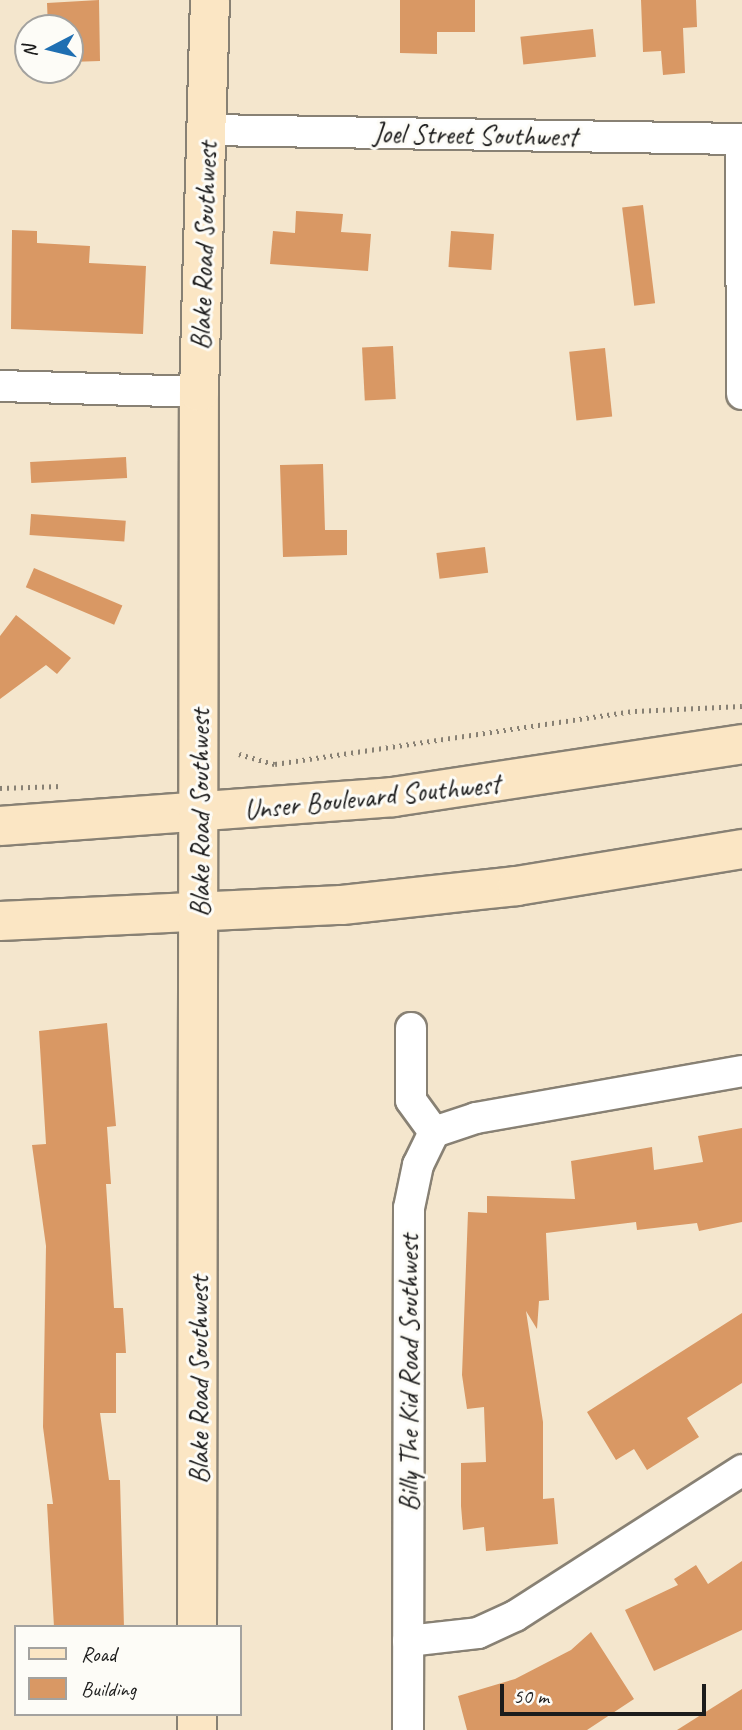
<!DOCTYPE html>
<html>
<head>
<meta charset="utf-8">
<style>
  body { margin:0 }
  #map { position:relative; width:742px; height:1730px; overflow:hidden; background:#f4e6cd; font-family:Caveat,sans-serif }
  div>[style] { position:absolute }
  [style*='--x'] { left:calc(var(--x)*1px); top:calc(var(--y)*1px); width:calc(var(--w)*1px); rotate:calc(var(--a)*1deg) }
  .building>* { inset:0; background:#d99864; transform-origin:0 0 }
  .path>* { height:4.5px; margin-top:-2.25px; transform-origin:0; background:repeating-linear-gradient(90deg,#888174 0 2px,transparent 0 7px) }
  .roads { filter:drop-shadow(2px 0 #888174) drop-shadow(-2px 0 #888174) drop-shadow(0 2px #888174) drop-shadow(0 -2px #888174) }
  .street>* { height:30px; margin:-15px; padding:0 15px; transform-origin:15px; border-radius:15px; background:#fff }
  .secondary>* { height:38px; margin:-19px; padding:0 19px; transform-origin:19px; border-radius:19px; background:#fbe6c4 }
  span { translate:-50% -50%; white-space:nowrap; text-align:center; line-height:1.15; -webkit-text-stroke:6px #fdfcf7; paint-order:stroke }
  .street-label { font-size:28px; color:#1c1c1c }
  .legend { position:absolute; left:14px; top:1625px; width:228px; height:91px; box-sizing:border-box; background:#fdfcf7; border:2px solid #a3a29f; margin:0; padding:9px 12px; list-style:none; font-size:21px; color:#1c1c1c }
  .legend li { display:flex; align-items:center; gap:14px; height:35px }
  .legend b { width:35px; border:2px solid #a3a29f }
  .north { position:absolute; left:14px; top:14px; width:70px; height:70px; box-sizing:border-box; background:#fdfcf7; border:2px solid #a3a29f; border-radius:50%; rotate:263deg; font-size:19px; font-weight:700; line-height:28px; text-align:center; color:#1c1c1c }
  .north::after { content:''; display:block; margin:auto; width:24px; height:32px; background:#1f6fb2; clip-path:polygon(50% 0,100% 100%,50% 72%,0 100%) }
  .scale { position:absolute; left:500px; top:1684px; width:206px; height:32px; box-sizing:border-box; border:4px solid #1c1c1c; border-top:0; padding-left:9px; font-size:21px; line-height:24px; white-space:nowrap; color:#1c1c1c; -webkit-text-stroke:5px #fdfcf7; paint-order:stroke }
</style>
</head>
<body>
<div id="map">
  <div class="building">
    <i style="clip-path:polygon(99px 0,100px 61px,70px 62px,70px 28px,48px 28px,47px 3px)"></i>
    <i style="clip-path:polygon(400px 0,475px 0,475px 32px,437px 32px,437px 54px,400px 53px)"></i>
    <i style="clip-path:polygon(641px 0,696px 0,697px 27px,683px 28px,685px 73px,663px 75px,661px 51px,643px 52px)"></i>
    <i style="left:593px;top:29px;width:28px;height:73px;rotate:84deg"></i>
    <i style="left:643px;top:205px;width:99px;height:21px;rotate:83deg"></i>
    <i style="clip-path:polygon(296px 211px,343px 214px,341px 232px,371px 234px,368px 271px,270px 264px,273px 231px,295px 233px)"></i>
    <i style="clip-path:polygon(12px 230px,37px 231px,37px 243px,90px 246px,89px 263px,146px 266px,143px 334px,11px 329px)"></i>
    <i style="left:451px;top:231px;width:43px;height:36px;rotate:4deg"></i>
    <i style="left:393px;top:346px;width:53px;height:31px;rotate:87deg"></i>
    <i style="left:605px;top:348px;width:69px;height:36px;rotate:84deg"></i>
    <i style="left:126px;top:457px;width:21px;height:96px;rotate:87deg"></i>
    <i style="clip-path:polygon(323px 464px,325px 530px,347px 530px,347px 555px,283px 557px,280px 465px)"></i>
    <i style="left:31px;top:514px;width:95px;height:21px;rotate:4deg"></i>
    <i style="left:485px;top:547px;width:26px;height:49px;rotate:83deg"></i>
    <i style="left:34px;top:568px;width:96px;height:21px;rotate:23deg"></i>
    <i style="clip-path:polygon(16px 615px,71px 658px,57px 674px,46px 665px,0 699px,0 636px)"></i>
    <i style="clip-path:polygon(107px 1023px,116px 1126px,107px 1127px,111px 1184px,106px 1184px,114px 1308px,123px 1308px,126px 1353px,116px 1353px,116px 1413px,100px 1413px,109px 1480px,120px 1480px,124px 1627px,54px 1627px,47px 1504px,53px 1504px,43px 1427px,46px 1246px,32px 1145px,46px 1144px,39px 1031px)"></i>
    <i style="clip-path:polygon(742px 1128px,742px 1222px,699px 1231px,697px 1223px,637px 1230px,636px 1222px,546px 1233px,549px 1300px,539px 1301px,537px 1329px,526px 1311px,543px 1422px,543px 1499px,554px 1498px,558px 1544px,486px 1551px,484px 1527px,463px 1530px,461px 1506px,461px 1463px,486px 1462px,484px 1407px,467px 1409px,462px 1375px,468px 1212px,487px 1213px,487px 1196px,575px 1199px,571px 1161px,652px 1147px,654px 1170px,703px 1162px,698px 1136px)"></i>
    <i style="clip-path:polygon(742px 1313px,742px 1383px,687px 1418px,699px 1437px,647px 1470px,634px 1449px,616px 1460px,587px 1412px)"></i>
    <i style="clip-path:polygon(742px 1561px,742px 1630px,654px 1671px,625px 1610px,678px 1585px,674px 1579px,696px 1565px,708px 1584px)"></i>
    <i style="clip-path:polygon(591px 1632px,634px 1699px,587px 1730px,467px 1730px,458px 1696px,515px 1679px,571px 1650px)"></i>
    <i style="clip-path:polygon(742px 1689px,742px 1730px,677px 1730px)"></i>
  </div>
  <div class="path">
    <i style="--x:239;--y:754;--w:37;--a:16"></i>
    <i style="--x:275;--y:764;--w:364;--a:-8.4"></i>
    <i style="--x:635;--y:711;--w:107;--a:-2.7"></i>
    <i style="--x:0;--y:788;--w:62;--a:-1.8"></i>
  </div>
  <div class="roads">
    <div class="street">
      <i style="--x:208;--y:130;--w:534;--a:0.97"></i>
      <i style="--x:741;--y:139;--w:255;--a:89.8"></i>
      <i style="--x:0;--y:386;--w:199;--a:1.7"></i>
      <i style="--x:434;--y:1132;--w:44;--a:-18.4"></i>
      <i style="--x:476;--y:1118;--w:270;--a:-10"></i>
      <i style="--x:408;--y:1641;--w:70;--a:-6.5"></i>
      <i style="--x:478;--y:1633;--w:41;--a:-24.7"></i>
      <i style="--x:515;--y:1616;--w:270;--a:-32.7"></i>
      <i style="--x:408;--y:1730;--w:522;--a:-89.89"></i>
      <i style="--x:409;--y:1208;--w:44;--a:-78.2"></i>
      <i style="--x:418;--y:1165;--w:37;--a:-64"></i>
      <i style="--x:434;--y:1132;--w:39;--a:-126"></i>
      <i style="--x:411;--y:1100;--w:72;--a:-90"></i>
    </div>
    <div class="secondary">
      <i style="--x:0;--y:826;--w:394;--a:-4.2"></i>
      <i style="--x:393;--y:797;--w:353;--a:-8.6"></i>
      <i style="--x:0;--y:921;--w:342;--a:-2.7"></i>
      <i style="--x:342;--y:905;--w:176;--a:-6.2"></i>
      <i style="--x:517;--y:886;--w:228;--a:-9.3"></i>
      <i style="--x:197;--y:1627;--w:1235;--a:-89.91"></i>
      <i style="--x:199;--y:392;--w:392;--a:-88.4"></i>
      <i style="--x:197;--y:1730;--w:16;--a:-90"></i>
    </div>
  </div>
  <div class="street-label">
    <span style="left:475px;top:135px;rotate:1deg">Joel Street Southwest</span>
    <span style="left:204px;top:246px;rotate:-88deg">Blake Road Southwest</span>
    <span style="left:372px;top:797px;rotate:-6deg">Unser Boulevard Southwest</span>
    <span style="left:200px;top:813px;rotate:-90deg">Blake Road Southwest</span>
    <span style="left:409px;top:1373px;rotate:-90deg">Billy The Kid Road Southwest</span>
    <span style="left:199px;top:1380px;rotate:-90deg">Blake Road Southwest</span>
  </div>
  <ul class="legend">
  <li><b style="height:9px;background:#fbe6c4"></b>Road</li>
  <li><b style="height:19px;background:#d99864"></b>Building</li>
  </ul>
  <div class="north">N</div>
  <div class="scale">50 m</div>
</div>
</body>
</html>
